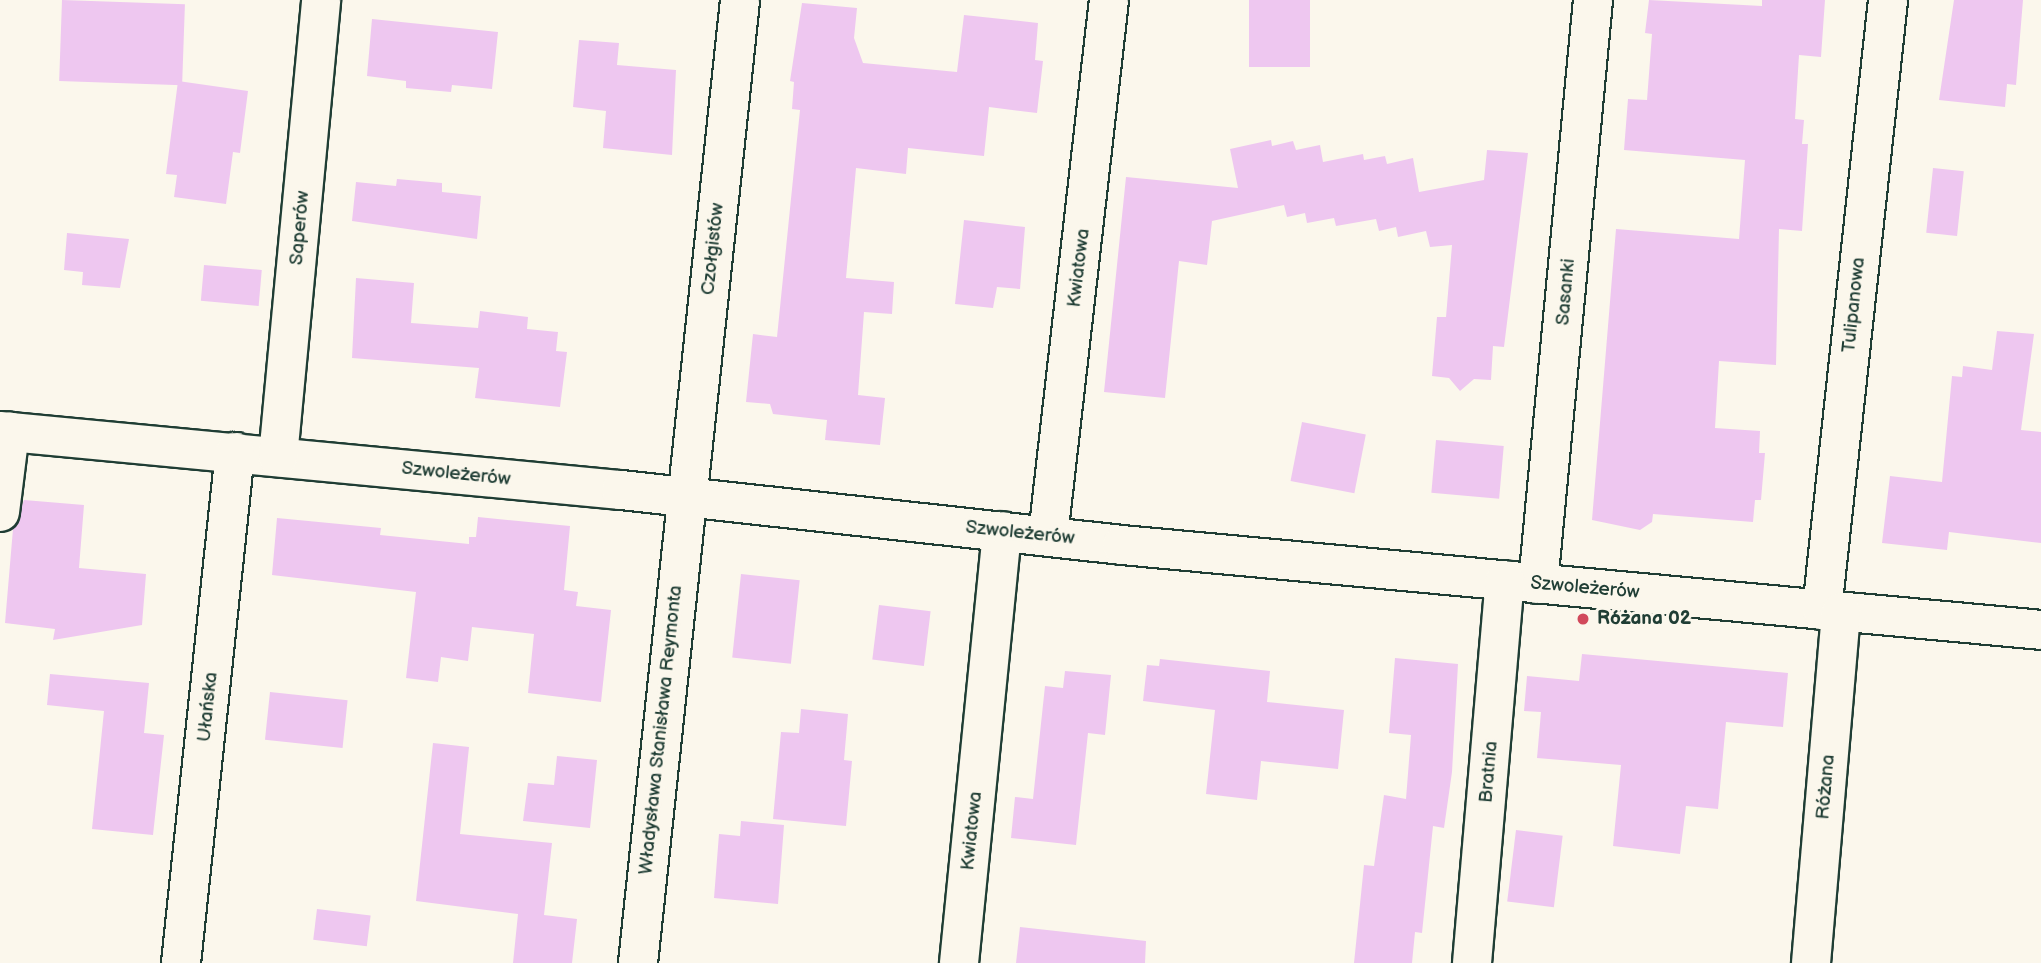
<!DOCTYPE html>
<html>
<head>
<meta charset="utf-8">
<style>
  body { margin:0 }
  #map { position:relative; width:2041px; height:963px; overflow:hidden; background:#fbf7ec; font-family:"Balsamiq Sans",sans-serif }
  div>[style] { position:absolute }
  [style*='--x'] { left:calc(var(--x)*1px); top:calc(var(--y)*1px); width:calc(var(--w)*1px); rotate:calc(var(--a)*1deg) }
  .building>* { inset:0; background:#eec7f0; transform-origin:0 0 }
  .roads { filter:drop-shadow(2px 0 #1f3d34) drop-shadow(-2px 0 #1f3d34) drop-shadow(0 2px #1f3d34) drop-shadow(0 -2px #1f3d34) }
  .minor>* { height:38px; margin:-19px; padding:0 19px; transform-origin:19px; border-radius:19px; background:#fbf7ec }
  .dots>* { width:19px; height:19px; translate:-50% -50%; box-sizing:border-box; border:4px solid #fbf7ec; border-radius:50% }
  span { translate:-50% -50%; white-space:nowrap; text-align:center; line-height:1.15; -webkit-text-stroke:6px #fbf7ec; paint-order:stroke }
  .street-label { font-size:19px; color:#1f3d34 }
  .poi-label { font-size:19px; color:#1f3d34; font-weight:700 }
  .left { translate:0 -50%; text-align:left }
</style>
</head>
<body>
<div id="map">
  <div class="building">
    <i style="left:62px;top:0;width:123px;height:81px;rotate:2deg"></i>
    <i style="left:1249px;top:0;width:61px;height:67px"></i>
    <i style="clip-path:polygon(1649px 0,1762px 6px,1762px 0,1825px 0,1821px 57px,1799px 55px,1795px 119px,1804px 120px,1802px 144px,1808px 144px,1802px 231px,1779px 229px,1776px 365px,1719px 361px,1715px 428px,1760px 431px,1759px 453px,1765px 453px,1761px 500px,1755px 500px,1753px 522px,1653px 514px,1652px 522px,1640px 530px,1592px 520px,1616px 229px,1739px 239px,1745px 160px,1624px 150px,1628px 99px,1647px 100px,1652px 34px,1645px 33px)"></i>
    <i style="clip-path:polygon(1954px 0,2023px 0,2016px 85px,2007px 84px,2005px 107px,1939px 100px)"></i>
    <i style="clip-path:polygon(802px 3px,857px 8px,854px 38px,863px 63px,957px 72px,964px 15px,1038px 23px,1035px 60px,1043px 61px,1037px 113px,989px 107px,984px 156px,908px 148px,906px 174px,856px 168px,846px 278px,894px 282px,892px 314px,864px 312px,858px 395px,885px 398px,880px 445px,825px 440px,827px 420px,773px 414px,770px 404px,746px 402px,753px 334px,777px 337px,800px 110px,792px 109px,794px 82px,790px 81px)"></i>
    <i style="clip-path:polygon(372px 19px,498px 32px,492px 89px,452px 85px,451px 92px,406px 88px,406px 81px,367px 76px)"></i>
    <i style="clip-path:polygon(579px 40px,619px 43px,617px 65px,676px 70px,672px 155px,603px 148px,606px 111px,573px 107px)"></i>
    <i style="clip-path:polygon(178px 81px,248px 91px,240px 153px,233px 152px,226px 204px,174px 197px,177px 175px,166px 174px)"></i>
    <i style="clip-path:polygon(1271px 140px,1272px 146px,1293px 141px,1296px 150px,1320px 145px,1323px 162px,1363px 154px,1364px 160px,1385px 156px,1387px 164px,1413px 158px,1419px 192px,1484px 180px,1487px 150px,1528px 153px,1504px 347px,1493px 346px,1491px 380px,1474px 379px,1460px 391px,1449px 378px,1432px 376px,1437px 317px,1446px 317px,1452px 245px,1430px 247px,1426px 231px,1398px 237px,1396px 227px,1379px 231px,1376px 219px,1336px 226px,1334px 218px,1307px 223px,1305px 213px,1287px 217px,1284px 205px,1212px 221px,1207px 265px,1179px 261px,1165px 398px,1104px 392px,1126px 177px,1238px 188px,1230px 149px)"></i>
    <i style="left:1933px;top:168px;width:31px;height:65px;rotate:6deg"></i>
    <i style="clip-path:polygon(397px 179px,442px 183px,442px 192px,481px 196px,477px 239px,352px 221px,356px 182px,396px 186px)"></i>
    <i style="clip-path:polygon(964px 220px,1025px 227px,1020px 289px,997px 287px,993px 308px,955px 304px)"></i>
    <i style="clip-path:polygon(67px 233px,129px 239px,120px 288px,82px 285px,83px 272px,64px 270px)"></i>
    <i style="left:204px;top:265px;width:58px;height:36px;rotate:5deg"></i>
    <i style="clip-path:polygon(356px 278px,414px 283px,411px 323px,478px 328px,480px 311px,528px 317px,527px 329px,558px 332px,556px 351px,567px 352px,560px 407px,475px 398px,479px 368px,352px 358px)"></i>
    <i style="clip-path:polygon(1997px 331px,2034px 334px,2021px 430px,2041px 432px,2041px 543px,1949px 532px,1947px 550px,1882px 543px,1890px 476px,1942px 482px,1952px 376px,1962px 377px,1963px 366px,1992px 370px)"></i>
    <i style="left:1302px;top:422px;width:65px;height:60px;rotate:11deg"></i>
    <i style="left:1436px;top:440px;width:68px;height:53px;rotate:5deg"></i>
    <i style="clip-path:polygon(24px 500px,84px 505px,79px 568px,146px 574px,142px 625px,53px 640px,55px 629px,5px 623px,13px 529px)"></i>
    <i style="clip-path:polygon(478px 517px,570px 526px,564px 590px,578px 592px,576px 606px,611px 610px,601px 702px,528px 693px,534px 634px,472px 627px,468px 661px,441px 657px,438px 682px,406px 678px,416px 592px,272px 575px,277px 518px,381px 528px,380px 535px,469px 544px,469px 537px,476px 537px)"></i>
    <i style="left:741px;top:574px;width:59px;height:84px;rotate:6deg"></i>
    <i style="left:879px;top:605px;width:52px;height:55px;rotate:7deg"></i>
    <i style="clip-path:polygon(1582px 654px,1788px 673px,1783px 727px,1726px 722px,1718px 809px,1686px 806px,1680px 854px,1613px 846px,1621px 765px,1537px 758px,1541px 712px,1524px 711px,1527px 676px,1579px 681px)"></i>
    <i style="clip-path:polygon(1395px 658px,1458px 664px,1452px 772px,1444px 828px,1433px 826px,1422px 933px,1415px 932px,1412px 963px,1354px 963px,1364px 865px,1374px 866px,1384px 795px,1406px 799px,1411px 735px,1389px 733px)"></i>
    <i style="clip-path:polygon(1160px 659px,1270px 671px,1267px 702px,1344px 710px,1338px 769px,1261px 761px,1257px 800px,1206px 794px,1215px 710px,1143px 701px,1147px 665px,1159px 666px)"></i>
    <i style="clip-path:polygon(1065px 671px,1111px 675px,1105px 735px,1088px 733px,1076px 845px,1011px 838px,1015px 797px,1033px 799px,1045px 686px,1063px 688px)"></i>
    <i style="clip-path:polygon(50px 674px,149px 683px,144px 733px,164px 735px,153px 835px,92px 829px,104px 711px,47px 705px)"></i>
    <i style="left:270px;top:692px;width:78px;height:48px;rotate:6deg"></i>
    <i style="clip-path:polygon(801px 709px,848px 714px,844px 760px,852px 761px,846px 826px,773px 819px,781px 732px,799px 733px)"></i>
    <i style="clip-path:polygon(433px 743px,469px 747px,460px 834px,552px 843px,544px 915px,577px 919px,572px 963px,513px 963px,518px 914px,416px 901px)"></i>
    <i style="clip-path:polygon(557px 756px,597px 760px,590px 828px,523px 821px,528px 783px,554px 785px)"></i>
    <i style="clip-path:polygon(741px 821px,784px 825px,778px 904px,714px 898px,719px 834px,740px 836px)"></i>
    <i style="left:1516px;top:830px;width:47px;height:72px;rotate:7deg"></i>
    <i style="left:317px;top:909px;width:54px;height:31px;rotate:7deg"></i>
    <i style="clip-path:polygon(1020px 927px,1146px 941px,1145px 963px,1016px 963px)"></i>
  </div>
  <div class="roads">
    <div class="minor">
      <i style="--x:0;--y:431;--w:624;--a:5.43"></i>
      <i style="--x:621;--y:490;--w:504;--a:6.26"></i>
      <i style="--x:1122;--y:545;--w:923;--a:5.28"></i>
      <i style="--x:278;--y:457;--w:459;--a:-84.6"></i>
      <i style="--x:0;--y:512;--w:81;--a:-82.9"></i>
      <i style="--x:1048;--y:536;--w:539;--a:-83.51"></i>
      <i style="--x:1538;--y:584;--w:587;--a:-84.62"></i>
      <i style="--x:1822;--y:610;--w:614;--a:-83.82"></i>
      <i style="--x:181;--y:963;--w:514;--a:-83.97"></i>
      <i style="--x:638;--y:963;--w:968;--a:-83.95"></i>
      <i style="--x:959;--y:963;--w:434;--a:-84.3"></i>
      <i style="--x:1472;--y:963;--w:384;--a:-85.1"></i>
      <i style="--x:1811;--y:963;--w:352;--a:-85.1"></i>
    </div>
  </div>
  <div class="dots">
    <i style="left:1583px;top:619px;background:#d1495b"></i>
  </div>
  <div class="street-label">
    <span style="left:300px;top:228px;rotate:-85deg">Saperów</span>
    <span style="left:713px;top:249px;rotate:-84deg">Czołgistów</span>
    <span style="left:1079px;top:268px;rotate:-83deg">Kwiatowa</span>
    <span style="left:1566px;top:292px;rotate:-85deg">Sasanki</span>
    <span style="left:1854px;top:305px;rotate:-84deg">Tulipanowa</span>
    <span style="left:456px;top:474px;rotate:6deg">Szwoleżerów</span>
    <span style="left:1020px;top:533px;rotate:6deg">Szwoleżerów</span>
    <span style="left:1585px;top:588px;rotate:5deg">Szwoleżerów</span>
    <span style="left:208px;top:707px;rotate:-84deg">Ułańska</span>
    <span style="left:661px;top:730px;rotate:-84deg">Władysława Stanisława Reymonta</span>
    <span style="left:1489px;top:772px;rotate:-85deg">Bratnia</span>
    <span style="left:1826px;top:787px;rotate:-85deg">Różana</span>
    <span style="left:972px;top:831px;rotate:-84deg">Kwiatowa</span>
  </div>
  <div class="poi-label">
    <span class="left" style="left:1597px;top:619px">Różana 02</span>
  </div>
</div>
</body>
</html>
